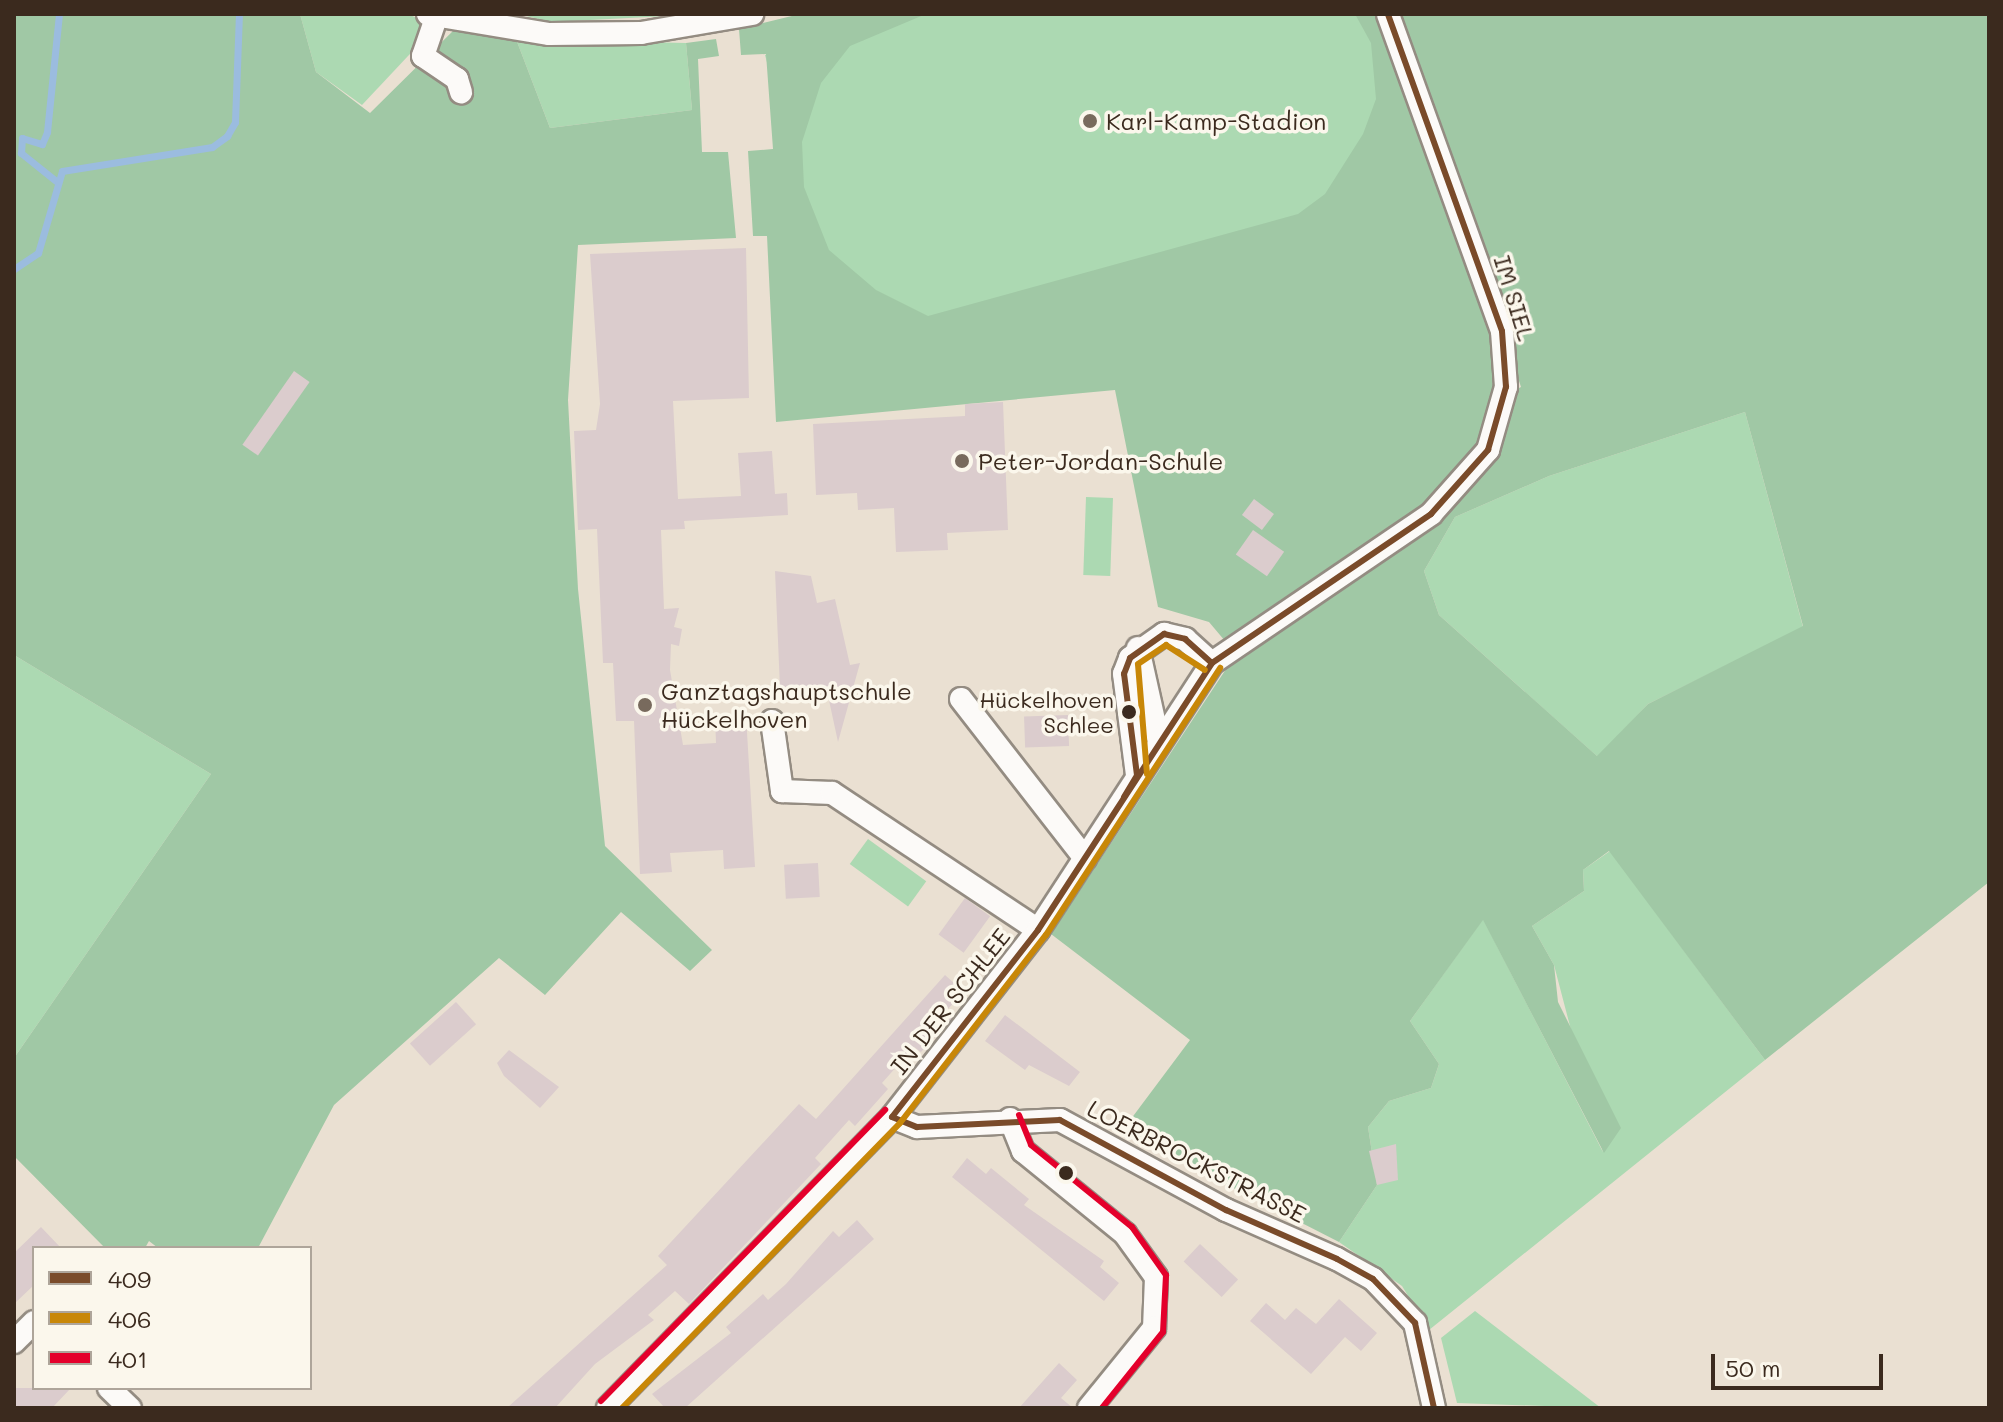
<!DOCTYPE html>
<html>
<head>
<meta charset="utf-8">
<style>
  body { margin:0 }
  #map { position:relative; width:2003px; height:1422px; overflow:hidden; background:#eae0d2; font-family:Mali,sans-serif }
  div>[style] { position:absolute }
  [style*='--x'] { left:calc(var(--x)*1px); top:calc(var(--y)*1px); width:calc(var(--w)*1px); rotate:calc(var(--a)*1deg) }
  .green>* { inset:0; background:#acd9b2; transform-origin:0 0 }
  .forest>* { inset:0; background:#a0c8a5 }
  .stream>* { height:7px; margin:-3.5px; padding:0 3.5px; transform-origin:3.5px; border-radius:3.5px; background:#9bbcdf }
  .building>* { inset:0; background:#dbcccd; transform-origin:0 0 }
  .roads { filter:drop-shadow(2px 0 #948c82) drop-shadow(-2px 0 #948c82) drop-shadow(0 2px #948c82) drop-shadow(0 -2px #948c82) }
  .minor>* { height:22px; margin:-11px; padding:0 11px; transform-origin:11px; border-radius:11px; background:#fcfaf8 }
  .bus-1>* { height:6px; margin:-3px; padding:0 3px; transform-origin:3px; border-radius:3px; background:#7a4b2a }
  .bus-2>* { height:6px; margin:-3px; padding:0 3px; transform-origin:3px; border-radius:3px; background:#c88708 }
  .bus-3>* { height:6px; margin:-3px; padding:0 3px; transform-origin:3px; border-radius:3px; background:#e4002b }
  .dots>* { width:22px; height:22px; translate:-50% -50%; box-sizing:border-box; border:4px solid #fbf7ec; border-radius:50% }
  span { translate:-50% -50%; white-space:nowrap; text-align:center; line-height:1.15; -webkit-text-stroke:7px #fbf7ec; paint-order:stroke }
  .bus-label { font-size:22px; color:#3b2a1e }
  .right { translate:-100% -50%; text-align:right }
  .poi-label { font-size:24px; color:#3b2a1e }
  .left { translate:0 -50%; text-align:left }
  .street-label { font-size:24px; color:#3b2a1e }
  .frame { position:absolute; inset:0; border:16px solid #3b2a1e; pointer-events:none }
  .legend { position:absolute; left:32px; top:1246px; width:280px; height:144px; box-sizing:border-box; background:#fbf7ec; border:2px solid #aea59a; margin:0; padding:10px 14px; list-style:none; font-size:24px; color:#3b2a1e }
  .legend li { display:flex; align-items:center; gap:16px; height:40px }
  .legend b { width:40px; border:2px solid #aea59a }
  .scale { position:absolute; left:1711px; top:1354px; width:172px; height:36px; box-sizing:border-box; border:4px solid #3b2a1e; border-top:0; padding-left:10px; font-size:24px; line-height:28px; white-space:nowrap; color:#3b2a1e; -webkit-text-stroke:6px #fbf7ec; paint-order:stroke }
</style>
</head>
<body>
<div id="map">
  <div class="green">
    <i style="clip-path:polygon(300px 14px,408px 14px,428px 23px,424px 39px,362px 105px,316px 72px)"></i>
    <i style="clip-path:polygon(518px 14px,706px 14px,551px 22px)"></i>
    <i style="clip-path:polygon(915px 14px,1367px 14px,1415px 186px,844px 343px,765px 55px)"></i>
    <i style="clip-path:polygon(516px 39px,686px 43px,692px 110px,550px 128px)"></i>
    <i style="clip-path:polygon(1745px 412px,1803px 627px,1648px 704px,1598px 757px,1439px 615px,1424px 571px,1455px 517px,1549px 476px)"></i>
    <i style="left:1086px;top:497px;width:27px;height:78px;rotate:2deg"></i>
    <i style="clip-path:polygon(14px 655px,211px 774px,14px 1058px)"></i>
    <i style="left:868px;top:839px;width:72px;height:31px;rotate:36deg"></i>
    <i style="clip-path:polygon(1610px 851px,1765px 1060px,1429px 1330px,1402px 1286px,1339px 1242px,1377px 1185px,1368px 1127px,1389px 1101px,1431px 1088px,1439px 1064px,1410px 1021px,1483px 919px,1603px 1152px,1554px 965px,1532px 926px,1584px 891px,1583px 870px)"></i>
    <i style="clip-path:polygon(1475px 1311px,1601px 1408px,1457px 1403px,1441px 1338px)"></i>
  </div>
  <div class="forest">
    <i style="clip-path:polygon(14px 14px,300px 14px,316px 72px,370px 113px,458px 26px,516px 39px,550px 128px,692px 110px,686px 43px,716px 39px,719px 56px,698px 59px,702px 152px,728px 152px,736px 238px,578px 245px,568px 400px,578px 589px,605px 846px,712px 950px,690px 971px,621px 912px,545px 995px,499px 958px,334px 1105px,258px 1248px,158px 1248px,149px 1241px,145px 1248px,105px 1248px,14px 1156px,14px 1058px,211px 774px,14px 655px)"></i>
    <i style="clip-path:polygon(evenodd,800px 14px,926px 14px,850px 46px,821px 83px,802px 142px,804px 187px,829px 250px,876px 290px,928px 316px,1298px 214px,1325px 194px,1363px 134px,1376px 99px,1371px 43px,1355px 14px,1379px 14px,1513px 391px,1521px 387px,1399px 14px,1989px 14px,1989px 882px,1765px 1060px,1609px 851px,1583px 870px,1584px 891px,1532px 926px,1554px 965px,1558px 1002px,1621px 1128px,1604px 1153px,1483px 920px,1410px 1021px,1439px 1064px,1431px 1088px,1389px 1101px,1368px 1127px,1377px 1185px,1339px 1242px,1122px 1131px,1190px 1040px,1051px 934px,1236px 654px,1209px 622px,1158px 607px,1115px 390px,776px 422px,767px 236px,753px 236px,748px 151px,773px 149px,766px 54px,741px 55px,739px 29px,800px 14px,1745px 412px,1803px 626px,1648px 704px,1597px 756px,1439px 615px,1424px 571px,1455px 517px,1549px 476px,1745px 412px)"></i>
  </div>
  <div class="stream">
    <i style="--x:56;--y:181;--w:45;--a:-141.3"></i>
    <i style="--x:21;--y:153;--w:15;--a:-86"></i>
    <i style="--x:22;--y:138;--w:21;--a:17"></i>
    <i style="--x:42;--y:144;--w:13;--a:-67"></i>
    <i style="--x:47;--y:132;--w:119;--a:-84.2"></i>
    <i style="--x:14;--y:269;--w:29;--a:-34"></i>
    <i style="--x:38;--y:253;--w:85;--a:-73.7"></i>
    <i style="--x:62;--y:171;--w:152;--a:-9.1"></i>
    <i style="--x:212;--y:147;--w:19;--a:-36"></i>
    <i style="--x:227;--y:136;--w:16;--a:-60"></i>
    <i style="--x:235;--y:122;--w:108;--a:-87.9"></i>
  </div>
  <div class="building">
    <i style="clip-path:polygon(746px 248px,749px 398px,673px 401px,678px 499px,741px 496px,738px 453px,772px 451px,775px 494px,787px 493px,788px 515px,684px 521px,685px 529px,661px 530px,664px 609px,679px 608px,674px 627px,682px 629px,679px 646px,671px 644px,670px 670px,683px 745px,716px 743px,715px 716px,746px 715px,755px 867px,724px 869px,723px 850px,670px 853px,672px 872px,640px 874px,634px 721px,616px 721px,613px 663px,603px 663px,597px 529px,578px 530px,574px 431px,596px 430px,600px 404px,590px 254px)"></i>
    <i style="left:294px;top:371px;width:19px;height:90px;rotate:35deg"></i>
    <i style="clip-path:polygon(1003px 402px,1008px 530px,947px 533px,948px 550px,896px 552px,894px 508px,858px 510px,857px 493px,816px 495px,813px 424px,965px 416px,965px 404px)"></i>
    <i style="left:1254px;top:499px;width:25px;height:20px;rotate:37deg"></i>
    <i style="left:1253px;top:530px;width:38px;height:30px;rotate:35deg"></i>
    <i style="clip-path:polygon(775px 571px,811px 576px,817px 603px,835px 599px,850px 665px,860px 663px,838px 742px,827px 691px,780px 688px)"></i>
    <i style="left:1068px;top:715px;width:31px;height:44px;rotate:88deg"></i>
    <i style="left:818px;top:863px;width:34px;height:34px;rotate:87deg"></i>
    <i style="left:965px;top:898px;width:31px;height:45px;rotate:36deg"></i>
    <i style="clip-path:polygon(945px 975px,964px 992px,946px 1011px,953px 1017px,921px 1052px,914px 1047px,882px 1083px,888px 1089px,855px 1126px,849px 1120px,815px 1158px,821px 1164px,689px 1304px,675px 1291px,648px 1315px,654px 1320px,595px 1364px,555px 1408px,507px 1408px,667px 1265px,658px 1256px,799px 1104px,816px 1119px)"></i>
    <i style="left:456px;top:1002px;width:30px;height:62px;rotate:48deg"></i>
    <i style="clip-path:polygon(1005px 1015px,1080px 1072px,1069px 1086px,1029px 1065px,1025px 1070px,985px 1041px)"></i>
    <i style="clip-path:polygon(509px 1050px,559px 1087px,540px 1108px,504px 1076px,497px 1063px)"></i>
    <i style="clip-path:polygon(1396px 1144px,1398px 1180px,1377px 1185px,1369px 1151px)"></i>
    <i style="clip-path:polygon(967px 1158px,986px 1174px,991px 1168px,1029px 1199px,1024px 1205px,1104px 1261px,1100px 1267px,1119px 1283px,1104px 1301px,952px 1177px)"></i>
    <i style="clip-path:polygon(857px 1220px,874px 1239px,685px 1408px,665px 1408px,652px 1394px,731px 1333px,726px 1327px,763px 1294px,768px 1300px,786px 1284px,833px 1231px,839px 1237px)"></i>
    <i style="clip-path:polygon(41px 1227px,61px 1248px,34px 1248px,34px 1285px,14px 1304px,14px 1253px)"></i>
    <i style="left:1200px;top:1244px;width:52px;height:24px;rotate:43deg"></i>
    <i style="clip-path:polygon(1339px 1299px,1377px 1333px,1361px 1351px,1345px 1337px,1311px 1374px,1250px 1321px,1266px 1303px,1285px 1320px,1296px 1308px,1316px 1324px)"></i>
    <i style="clip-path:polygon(1059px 1363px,1077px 1380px,1061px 1398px,1073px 1408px,1019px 1408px)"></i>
    <i style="clip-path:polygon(14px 1388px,71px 1388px,52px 1408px,14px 1408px)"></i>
  </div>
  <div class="roads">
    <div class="minor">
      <i style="--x:428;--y:14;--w:123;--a:9.4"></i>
      <i style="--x:549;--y:34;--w:92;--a:-0.6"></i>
      <i style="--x:641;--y:33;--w:113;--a:-9.7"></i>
      <i style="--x:436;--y:18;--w:40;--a:108.9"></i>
      <i style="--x:423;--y:56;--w:41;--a:34.1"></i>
      <i style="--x:457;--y:79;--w:14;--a:73"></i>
      <i style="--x:1138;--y:648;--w:97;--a:77.5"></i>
      <i style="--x:961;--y:699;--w:202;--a:52.1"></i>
      <i style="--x:772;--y:721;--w:71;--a:81.9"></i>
      <i style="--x:782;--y:791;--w:50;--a:2.3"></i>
      <i style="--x:832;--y:793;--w:247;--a:33.6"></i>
      <i style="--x:1137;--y:775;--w:102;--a:-97.3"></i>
      <i style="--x:1124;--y:674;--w:17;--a:-69"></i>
      <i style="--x:1130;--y:658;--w:42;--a:-35.2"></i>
      <i style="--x:1164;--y:634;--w:22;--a:13"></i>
      <i style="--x:1185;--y:639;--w:36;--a:42"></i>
      <i style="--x:892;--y:1117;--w:27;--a:22"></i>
      <i style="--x:917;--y:1127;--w:143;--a:-2.8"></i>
      <i style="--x:1060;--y:1120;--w:189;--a:28.5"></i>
      <i style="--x:1226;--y:1210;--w:121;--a:23.8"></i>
      <i style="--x:1337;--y:1259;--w:41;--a:29.1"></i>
      <i style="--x:1373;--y:1279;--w:61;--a:46.3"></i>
      <i style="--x:1415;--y:1323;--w:87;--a:77.4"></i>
      <i style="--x:1010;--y:1119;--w:35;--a:68"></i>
      <i style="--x:1023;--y:1151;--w:132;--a:39.1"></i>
      <i style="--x:1125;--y:1234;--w:53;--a:54.2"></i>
      <i style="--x:1156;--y:1277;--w:51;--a:92.2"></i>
      <i style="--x:1154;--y:1328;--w:103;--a:129.1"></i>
      <i style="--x:14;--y:1342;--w:28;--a:-45"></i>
      <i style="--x:109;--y:1388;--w:29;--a:44"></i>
      <i style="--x:608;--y:1408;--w:407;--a:-45.7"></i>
      <i style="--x:892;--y:1117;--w:237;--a:-52"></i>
      <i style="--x:1038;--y:930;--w:319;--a:-56.9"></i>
      <i style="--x:1212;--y:663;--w:265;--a:-34.2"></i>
      <i style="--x:1431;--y:514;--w:86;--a:-48.3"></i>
      <i style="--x:1488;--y:450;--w:66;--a:-74.1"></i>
      <i style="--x:1506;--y:387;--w:56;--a:-94.1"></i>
      <i style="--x:1502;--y:331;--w:337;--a:-109.8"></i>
    </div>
  </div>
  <div class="bus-1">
    <i style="--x:1124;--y:797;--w:26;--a:-59"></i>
    <i style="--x:1137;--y:775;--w:102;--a:-97.3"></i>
    <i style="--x:1124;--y:674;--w:17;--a:-69"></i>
    <i style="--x:1130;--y:658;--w:42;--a:-35.2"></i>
    <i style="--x:1164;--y:634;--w:22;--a:13"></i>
    <i style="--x:1185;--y:639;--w:36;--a:42"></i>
    <i style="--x:892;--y:1117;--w:237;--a:-52"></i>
    <i style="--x:1038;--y:930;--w:319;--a:-56.9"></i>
    <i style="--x:1212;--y:663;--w:265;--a:-34.2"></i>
    <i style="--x:1431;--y:514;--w:86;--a:-48.3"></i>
    <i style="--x:1488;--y:450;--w:66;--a:-74.1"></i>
    <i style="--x:1506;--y:387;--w:56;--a:-94.1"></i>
    <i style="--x:1502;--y:331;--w:337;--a:-109.8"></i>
    <i style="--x:892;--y:1117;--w:27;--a:22"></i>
    <i style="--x:917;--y:1127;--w:143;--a:-2.8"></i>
    <i style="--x:1060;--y:1120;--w:189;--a:28.5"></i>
    <i style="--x:1226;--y:1210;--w:121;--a:23.8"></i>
    <i style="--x:1337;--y:1259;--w:41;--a:29.1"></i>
    <i style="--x:1373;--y:1279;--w:61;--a:46.3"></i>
    <i style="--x:1415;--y:1323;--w:87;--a:77.4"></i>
  </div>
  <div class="bus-2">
    <i style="--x:1147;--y:774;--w:110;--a:-94.7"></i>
    <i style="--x:1138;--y:664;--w:34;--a:-34"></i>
    <i style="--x:1166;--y:645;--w:46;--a:32.7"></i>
    <i style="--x:622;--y:1408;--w:398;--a:-45.7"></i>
    <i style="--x:900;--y:1123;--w:238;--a:-52.2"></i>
    <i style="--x:1046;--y:935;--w:319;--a:-56.9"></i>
  </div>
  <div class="bus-3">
    <i style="--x:1019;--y:1115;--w:32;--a:68"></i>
    <i style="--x:1031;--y:1145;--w:130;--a:39.1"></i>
    <i style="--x:1132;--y:1227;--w:59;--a:54.7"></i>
    <i style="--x:1166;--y:1275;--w:57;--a:93"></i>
    <i style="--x:1163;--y:1332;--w:97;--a:128.8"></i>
    <i style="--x:601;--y:1401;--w:407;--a:-45.7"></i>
  </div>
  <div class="dots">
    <i style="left:1090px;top:121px;background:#786a5d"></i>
    <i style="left:962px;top:461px;background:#786a5d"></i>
    <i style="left:645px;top:705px;background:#786a5d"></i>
    <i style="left:1129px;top:712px;background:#3b2a1e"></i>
    <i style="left:1066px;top:1173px;background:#3b2a1e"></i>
  </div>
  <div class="bus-label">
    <span class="right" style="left:1114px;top:712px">Hückelhoven<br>Schlee</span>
  </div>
  <div class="poi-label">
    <span class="left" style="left:1106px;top:121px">Karl-Kamp-Stadion</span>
    <span class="left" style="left:978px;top:461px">Peter-Jordan-Schule</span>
    <span class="left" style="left:661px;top:705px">Ganztagshauptschule<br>Hückelhoven</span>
  </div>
  <div class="street-label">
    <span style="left:1515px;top:298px;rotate:73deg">IM SIEL</span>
    <span style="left:950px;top:1001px;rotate:-52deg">IN DER SCHLEE</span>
    <span style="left:1197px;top:1161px;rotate:27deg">LOERBROCKSTRASSE</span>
  </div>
  <div class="frame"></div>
  <ul class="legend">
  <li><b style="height:10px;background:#7a4b2a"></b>409</li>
  <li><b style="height:10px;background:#c88708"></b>406</li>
  <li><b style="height:10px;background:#e4002b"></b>401</li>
  </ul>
  <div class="scale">50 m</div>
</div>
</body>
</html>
